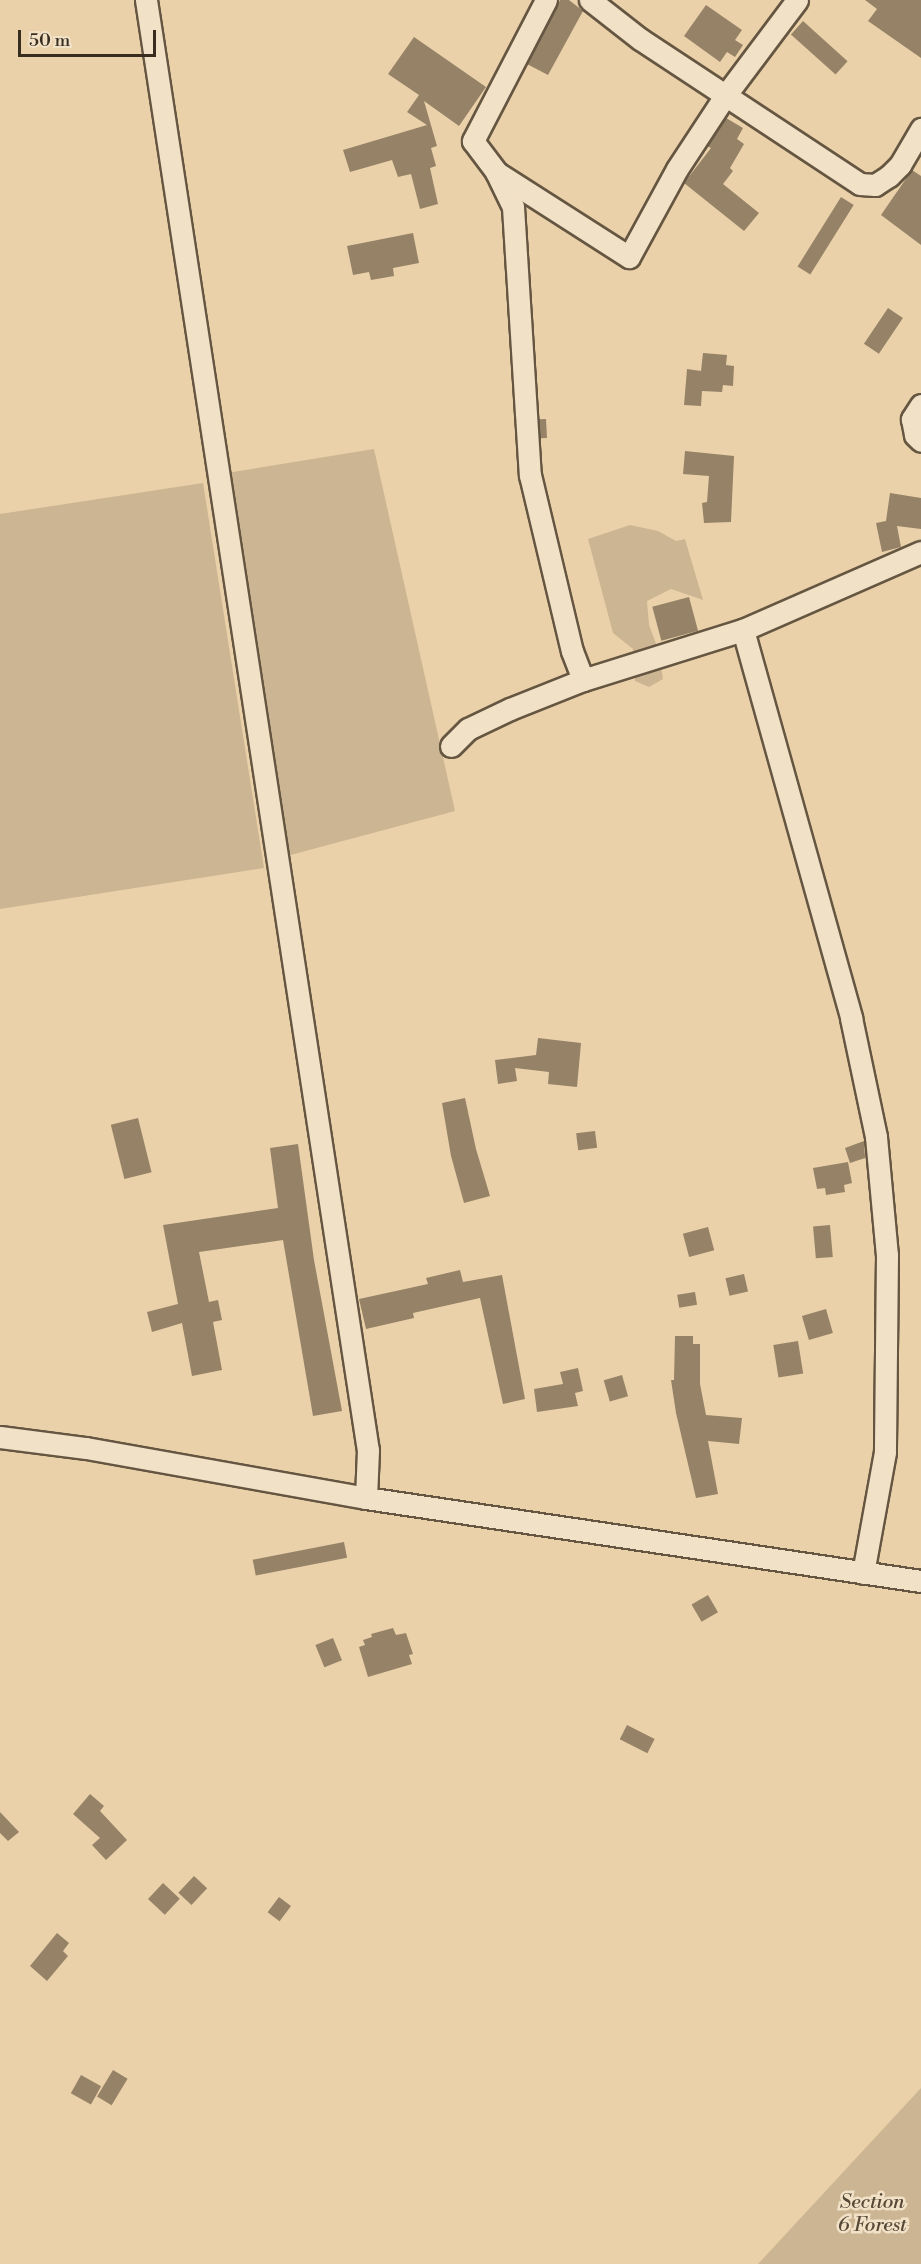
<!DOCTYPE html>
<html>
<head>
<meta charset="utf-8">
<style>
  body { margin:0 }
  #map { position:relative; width:921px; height:2264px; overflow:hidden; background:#ead1a9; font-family:"Libre Bodoni",serif }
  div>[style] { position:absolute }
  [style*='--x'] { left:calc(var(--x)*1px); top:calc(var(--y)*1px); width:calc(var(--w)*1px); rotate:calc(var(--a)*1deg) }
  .green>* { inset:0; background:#ccb592 }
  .building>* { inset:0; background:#958267; transform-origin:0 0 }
  .roads { filter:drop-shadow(2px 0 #655642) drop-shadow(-2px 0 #655642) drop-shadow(0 2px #655642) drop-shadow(0 -2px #655642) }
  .minor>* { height:21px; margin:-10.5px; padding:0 10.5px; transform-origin:10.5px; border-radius:10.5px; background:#f1e1c7 }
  span { translate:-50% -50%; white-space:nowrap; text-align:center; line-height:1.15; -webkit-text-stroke:5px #f1e1c7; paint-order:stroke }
  .park-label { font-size:20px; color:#564836; font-style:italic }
  .scale { position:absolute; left:18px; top:30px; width:138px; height:27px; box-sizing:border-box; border:3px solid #392d1f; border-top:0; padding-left:8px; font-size:18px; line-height:21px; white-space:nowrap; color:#392d1f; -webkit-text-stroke:4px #f1e1c7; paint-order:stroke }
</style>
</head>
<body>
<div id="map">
  <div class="green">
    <i style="clip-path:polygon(374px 449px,455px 811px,283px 857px,227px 473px)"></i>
    <i style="clip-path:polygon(203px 483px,264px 868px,0 909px,0 514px)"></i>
    <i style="clip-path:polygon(630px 525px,658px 531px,676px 541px,685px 539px,703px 600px,671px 589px,647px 601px,649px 625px,658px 649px,663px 679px,649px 687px,635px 681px,633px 649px,613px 633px,588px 539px)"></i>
    <i style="clip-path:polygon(921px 2088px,921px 2264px,758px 2264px)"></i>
  </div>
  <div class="building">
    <i style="clip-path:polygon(560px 0,569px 0,583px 11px,548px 75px,527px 64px)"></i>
    <i style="clip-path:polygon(865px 0,921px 0,921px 58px,868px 21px,877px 9px)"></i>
    <i style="clip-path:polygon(706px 5px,742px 30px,735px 40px,743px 45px,735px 57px,727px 52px,720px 62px,684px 36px)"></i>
    <i style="left:803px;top:21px;width:60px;height:18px;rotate:42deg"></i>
    <i style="clip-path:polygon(414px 37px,486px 87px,459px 126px,424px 101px,437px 146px,431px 148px,436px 166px,430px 168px,438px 204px,420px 209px,411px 174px,398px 177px,392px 160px,350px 172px,343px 150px,427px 125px,407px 112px,419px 95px,388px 74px)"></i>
    <i style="clip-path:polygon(726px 118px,743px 128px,737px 139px,744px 144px,730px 168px,733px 171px,723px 184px,759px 213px,744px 231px,684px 183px,711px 148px,707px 146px)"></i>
    <i style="clip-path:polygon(912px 170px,921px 176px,921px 245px,881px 215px)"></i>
    <i style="left:841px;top:197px;width:15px;height:82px;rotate:32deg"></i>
    <i style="clip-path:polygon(413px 233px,419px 263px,393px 268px,394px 276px,371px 280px,369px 272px,353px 275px,347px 246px)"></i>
    <i style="left:888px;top:308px;width:18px;height:43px;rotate:34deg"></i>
    <i style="clip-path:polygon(703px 353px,727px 355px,726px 365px,734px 366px,733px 386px,723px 385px,722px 392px,702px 391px,701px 406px,684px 405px,687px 369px,701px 371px)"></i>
    <i style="left:546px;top:419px;width:19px;height:7px;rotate:87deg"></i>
    <i style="clip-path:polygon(685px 451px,734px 456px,731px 522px,704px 523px,702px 503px,707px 502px,709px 476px,683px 474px)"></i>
    <i style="clip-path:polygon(890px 493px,921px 498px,921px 529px,897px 526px,901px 547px,882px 552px,876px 523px,886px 521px)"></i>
    <i style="left:689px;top:597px;width:35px;height:38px;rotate:75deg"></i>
    <i style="clip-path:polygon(538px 1038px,581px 1043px,577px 1087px,548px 1084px,549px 1072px,515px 1068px,517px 1081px,498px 1084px,495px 1060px,536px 1055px)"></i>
    <i style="clip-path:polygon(465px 1098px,476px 1149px,490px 1196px,464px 1203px,451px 1156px,442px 1103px)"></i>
    <i style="left:138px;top:1118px;width:56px;height:28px;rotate:76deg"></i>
    <i style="left:595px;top:1131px;width:17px;height:19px;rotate:83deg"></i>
    <i style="clip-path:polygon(864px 1141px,865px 1158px,850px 1163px,845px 1148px)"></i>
    <i style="clip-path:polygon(298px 1144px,314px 1260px,342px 1411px,313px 1416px,283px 1240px,199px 1252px,209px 1302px,218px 1300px,222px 1320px,213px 1322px,222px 1370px,192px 1376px,182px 1323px,152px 1332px,147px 1312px,178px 1304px,163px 1225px,278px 1208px,270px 1148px)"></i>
    <i style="clip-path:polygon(848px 1162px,852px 1183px,844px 1185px,845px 1192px,826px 1195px,825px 1188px,817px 1189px,813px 1168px)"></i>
    <i style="left:830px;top:1225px;width:32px;height:17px;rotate:85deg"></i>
    <i style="left:708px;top:1227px;width:24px;height:26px;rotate:75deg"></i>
    <i style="clip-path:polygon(460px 1270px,463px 1282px,502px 1275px,525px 1399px,503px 1404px,480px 1298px,413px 1313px,414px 1318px,366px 1329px,359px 1299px,428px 1284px,426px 1278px)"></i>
    <i style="left:744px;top:1274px;width:18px;height:19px;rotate:77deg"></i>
    <i style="left:695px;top:1292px;width:13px;height:18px;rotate:81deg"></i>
    <i style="left:826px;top:1309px;width:25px;height:25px;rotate:74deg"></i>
    <i style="clip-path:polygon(675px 1336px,693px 1336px,693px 1344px,700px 1344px,700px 1384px,706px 1415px,742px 1418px,739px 1444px,708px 1441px,718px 1494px,696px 1498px,676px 1413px,671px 1380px,674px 1380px)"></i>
    <i style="left:798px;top:1341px;width:33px;height:25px;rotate:81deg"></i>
    <i style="clip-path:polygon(578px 1368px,583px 1391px,575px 1393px,578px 1406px,537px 1412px,534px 1389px,563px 1384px,560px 1372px)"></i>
    <i style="left:622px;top:1375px;width:22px;height:19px;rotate:74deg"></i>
    <i style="left:344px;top:1542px;width:16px;height:93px;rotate:79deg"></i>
    <i style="left:708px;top:1595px;width:20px;height:19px;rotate:60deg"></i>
    <i style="clip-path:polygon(393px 1628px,396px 1635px,406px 1633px,413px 1654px,409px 1655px,412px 1664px,368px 1677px,359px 1647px,365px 1645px,363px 1640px,372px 1637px,371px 1634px)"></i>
    <i style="left:333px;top:1638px;width:24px;height:19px;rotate:68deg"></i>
    <i style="left:627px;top:1725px;width:31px;height:16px;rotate:27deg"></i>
    <i style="clip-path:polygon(90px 1794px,104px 1806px,100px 1811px,127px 1840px,106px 1860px,92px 1845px,100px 1838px,73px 1814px)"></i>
    <i style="clip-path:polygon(0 1812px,19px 1832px,8px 1841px,0 1833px)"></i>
    <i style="left:194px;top:1876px;width:18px;height:23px;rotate:43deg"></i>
    <i style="left:163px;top:1883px;width:23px;height:22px;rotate:43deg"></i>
    <i style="left:279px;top:1897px;width:15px;height:19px;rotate:37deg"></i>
    <i style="clip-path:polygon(57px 1933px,69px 1943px,63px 1951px,68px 1956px,47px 1981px,30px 1966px)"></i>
    <i style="left:113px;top:2070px;width:17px;height:31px;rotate:31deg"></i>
    <i style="left:81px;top:2075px;width:23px;height:21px;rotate:29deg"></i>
  </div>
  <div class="roads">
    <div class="minor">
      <i style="--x:146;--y:0;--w:1467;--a:81.3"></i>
      <i style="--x:368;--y:1450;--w:48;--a:92.4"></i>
      <i style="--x:546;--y:0;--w:159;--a:117.4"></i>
      <i style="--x:473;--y:141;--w:39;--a:53"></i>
      <i style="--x:496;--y:172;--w:158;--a:32.6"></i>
      <i style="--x:629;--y:257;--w:100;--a:-61.4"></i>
      <i style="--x:677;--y:169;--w:87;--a:-56.7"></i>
      <i style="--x:725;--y:96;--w:120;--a:-53.1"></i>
      <i style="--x:590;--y:0;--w:63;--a:38"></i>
      <i style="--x:640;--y:39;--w:263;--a:33.4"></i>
      <i style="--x:860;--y:184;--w:15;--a:4"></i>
      <i style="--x:875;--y:185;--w:17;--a:-33"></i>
      <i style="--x:889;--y:176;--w:16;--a:-45"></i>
      <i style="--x:900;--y:165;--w:42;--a:-59.7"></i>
      <i style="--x:496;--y:172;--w:39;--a:64"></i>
      <i style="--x:513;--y:207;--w:269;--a:86.4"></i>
      <i style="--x:530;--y:475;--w:181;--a:76.6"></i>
      <i style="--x:572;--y:651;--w:31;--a:69"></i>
      <i style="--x:921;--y:405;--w:17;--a:123"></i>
      <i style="--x:912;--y:419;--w:16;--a:79"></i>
      <i style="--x:915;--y:435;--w:8;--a:45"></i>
      <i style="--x:743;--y:630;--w:403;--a:74.4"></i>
      <i style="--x:851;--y:1018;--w:122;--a:78.1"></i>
      <i style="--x:876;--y:1137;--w:119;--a:84.7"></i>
      <i style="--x:887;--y:1255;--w:197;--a:90.6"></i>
      <i style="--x:885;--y:1452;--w:123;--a:100.3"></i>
      <i style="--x:451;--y:746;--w:24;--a:-45"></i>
      <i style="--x:468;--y:729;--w:47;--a:-25.5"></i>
      <i style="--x:510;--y:709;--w:79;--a:-21.7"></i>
      <i style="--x:583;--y:680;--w:168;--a:-17.4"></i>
      <i style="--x:743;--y:630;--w:194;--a:-23.7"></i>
      <i style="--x:0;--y:1437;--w:87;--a:7.3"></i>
      <i style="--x:86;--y:1448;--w:284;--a:10.1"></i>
      <i style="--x:366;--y:1498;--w:561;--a:8.51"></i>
    </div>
  </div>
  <div class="park-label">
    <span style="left:872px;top:2214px">Section<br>6 Forest</span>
  </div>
  <div class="scale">50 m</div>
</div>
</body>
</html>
